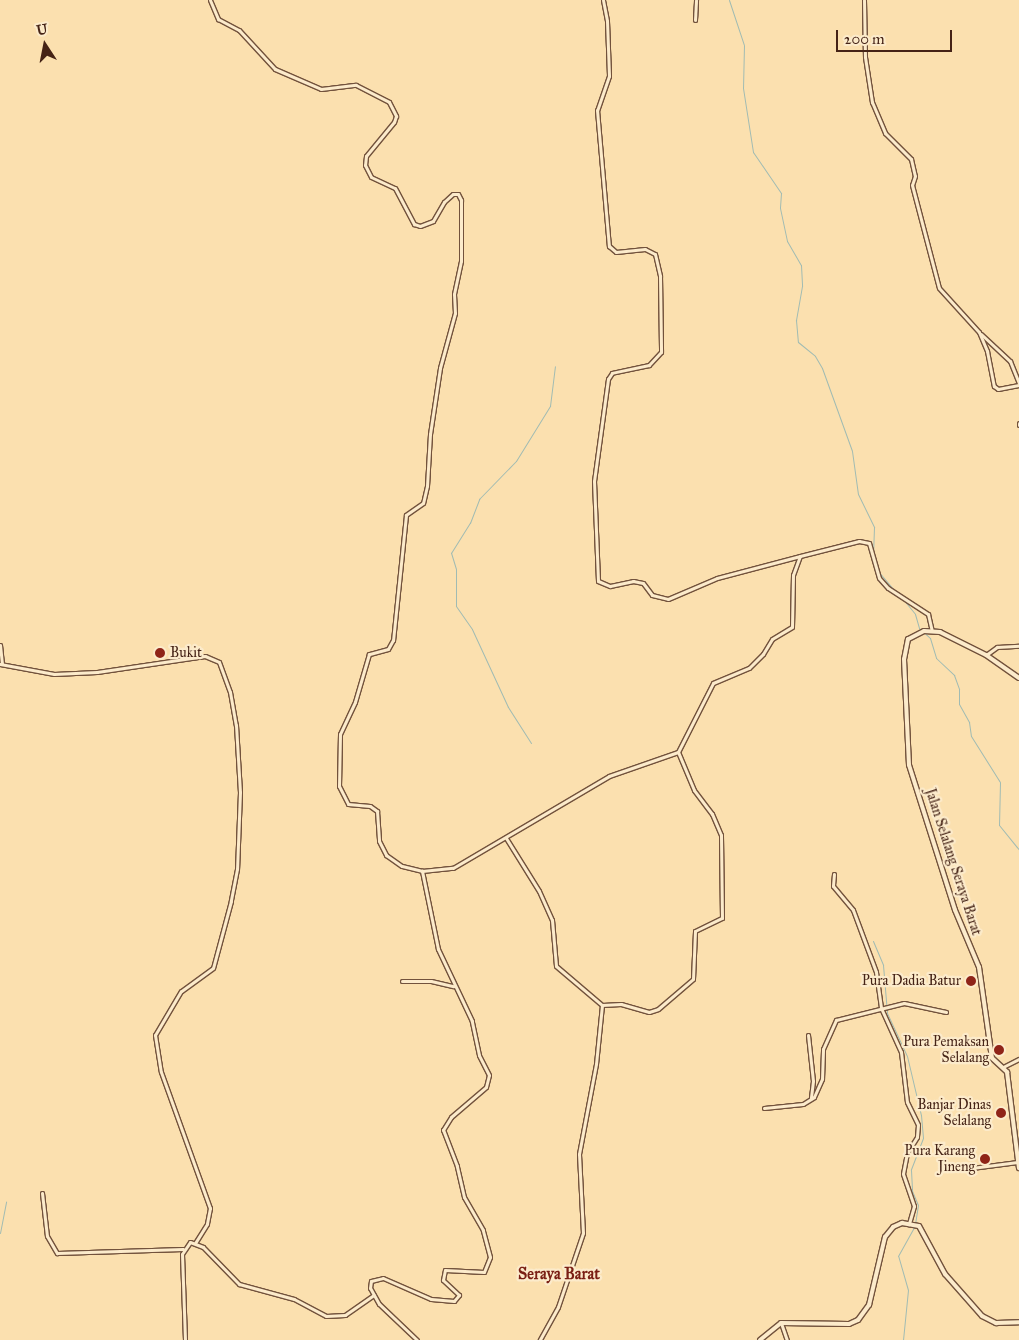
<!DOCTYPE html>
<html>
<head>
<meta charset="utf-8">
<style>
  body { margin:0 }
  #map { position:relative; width:1019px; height:1340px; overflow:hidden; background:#fbe0af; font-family:"IM FELL Great Primer",serif }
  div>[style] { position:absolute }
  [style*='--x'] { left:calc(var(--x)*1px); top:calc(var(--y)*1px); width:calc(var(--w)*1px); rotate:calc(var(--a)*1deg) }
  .stream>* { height:1px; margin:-0.5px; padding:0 0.5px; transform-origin:0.5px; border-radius:0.5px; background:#a0bbb3 }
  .roads { filter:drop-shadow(1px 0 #72523c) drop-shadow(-1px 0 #72523c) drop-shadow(0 1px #72523c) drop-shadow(0 -1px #72523c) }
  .minor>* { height:3px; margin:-1.5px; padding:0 1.5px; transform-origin:1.5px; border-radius:1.5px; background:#fcebcb }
  .tertiary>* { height:4px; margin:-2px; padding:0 2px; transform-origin:2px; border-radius:2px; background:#fcebcb }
  .dots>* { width:14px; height:14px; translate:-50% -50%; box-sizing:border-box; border:2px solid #fcebcb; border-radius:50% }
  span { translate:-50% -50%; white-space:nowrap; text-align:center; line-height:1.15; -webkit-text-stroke:4.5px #fcebcb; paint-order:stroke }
  .poi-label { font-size:14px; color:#452316 }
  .left { translate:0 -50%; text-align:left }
  .right { translate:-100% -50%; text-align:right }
  .street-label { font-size:14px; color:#452316 }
  .quarter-label { font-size:16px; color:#7a1f14; font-weight:700 }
  .north { position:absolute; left:20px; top:20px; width:50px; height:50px; -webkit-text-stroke:4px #fcebcb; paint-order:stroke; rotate:349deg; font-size:14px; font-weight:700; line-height:20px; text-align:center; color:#452316 }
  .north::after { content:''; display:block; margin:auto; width:18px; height:22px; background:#452316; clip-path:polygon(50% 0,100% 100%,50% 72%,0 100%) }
  .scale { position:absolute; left:836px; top:30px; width:116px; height:22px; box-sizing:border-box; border:2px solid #452316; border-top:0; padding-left:6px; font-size:15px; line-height:18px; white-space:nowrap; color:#452316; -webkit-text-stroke:4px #fcebcb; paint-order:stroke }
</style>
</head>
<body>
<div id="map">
  <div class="stream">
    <i style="--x:729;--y:0;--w:47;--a:71.6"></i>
    <i style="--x:744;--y:45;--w:43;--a:91.3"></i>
    <i style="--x:743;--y:88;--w:65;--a:81.1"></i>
    <i style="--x:753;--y:152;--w:50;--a:55.7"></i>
    <i style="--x:781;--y:193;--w:15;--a:94"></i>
    <i style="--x:780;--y:208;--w:34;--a:78"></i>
    <i style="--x:787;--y:241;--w:28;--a:60"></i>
    <i style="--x:801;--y:265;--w:21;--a:87"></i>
    <i style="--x:802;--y:286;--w:35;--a:100"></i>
    <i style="--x:796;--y:320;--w:22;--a:85"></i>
    <i style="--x:798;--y:342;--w:22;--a:39"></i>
    <i style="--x:815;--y:356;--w:14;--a:60"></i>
    <i style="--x:822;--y:368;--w:88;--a:70.1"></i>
    <i style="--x:852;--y:451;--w:43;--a:82.1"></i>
    <i style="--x:858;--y:494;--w:37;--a:64"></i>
    <i style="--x:874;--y:527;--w:24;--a:92"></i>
    <i style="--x:878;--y:571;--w:23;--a:50"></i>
    <i style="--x:903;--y:599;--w:19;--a:51"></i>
    <i style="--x:915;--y:614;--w:15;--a:74"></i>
    <i style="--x:919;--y:628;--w:15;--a:42"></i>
    <i style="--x:930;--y:638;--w:21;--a:73"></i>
    <i style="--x:936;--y:658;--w:25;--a:43"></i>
    <i style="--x:954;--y:675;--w:15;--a:70"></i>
    <i style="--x:959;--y:689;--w:15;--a:90"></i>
    <i style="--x:959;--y:704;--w:21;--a:61"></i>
    <i style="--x:969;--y:722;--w:14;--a:82"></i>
    <i style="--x:971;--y:736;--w:54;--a:57.8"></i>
    <i style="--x:1000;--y:782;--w:43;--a:91.3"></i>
    <i style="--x:999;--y:825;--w:32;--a:51"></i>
    <i style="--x:531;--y:743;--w:43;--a:-122.6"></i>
    <i style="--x:508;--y:707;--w:86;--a:-114.8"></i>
    <i style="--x:472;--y:629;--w:28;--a:-125"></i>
    <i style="--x:456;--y:606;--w:37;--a:-90"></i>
    <i style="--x:456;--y:569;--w:17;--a:-107"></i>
    <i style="--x:451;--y:553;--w:36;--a:-58"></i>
    <i style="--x:470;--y:523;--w:26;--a:-69"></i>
    <i style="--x:479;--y:499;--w:53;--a:-45.8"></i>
    <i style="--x:516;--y:461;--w:65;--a:-58.3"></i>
    <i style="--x:550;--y:406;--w:40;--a:-82.9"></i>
    <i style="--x:1019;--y:895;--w:4;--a:90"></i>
    <i style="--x:873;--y:941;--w:26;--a:67"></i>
    <i style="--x:883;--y:965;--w:48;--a:85.2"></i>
    <i style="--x:887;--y:1013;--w:47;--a:65.1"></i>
    <i style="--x:907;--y:1056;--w:61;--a:76.7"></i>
    <i style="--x:921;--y:1115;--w:23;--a:85"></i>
    <i style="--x:923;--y:1138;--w:34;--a:111"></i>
    <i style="--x:911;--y:1170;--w:21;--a:87"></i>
    <i style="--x:912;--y:1191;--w:15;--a:67"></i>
    <i style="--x:918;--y:1205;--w:18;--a:99"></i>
    <i style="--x:0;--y:1233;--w:32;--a:-79"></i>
    <i style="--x:903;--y:1340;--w:50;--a:-84.3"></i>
    <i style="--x:908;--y:1290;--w:35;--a:-106"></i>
    <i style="--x:898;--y:1256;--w:33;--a:-61"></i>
  </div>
  <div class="roads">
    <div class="minor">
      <i style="--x:210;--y:0;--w:21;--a:67"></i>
      <i style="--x:218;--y:19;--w:24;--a:28"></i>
      <i style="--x:239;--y:30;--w:53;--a:47.3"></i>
      <i style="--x:275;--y:69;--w:50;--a:23.5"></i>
      <i style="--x:321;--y:89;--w:35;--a:-7"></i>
      <i style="--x:356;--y:85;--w:37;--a:27"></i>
      <i style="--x:389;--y:102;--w:16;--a:63"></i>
      <i style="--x:396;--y:116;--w:6;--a:108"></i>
      <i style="--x:394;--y:122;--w:44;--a:129.5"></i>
      <i style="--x:366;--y:156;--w:9;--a:96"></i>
      <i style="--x:365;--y:165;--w:13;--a:63"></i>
      <i style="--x:371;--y:177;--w:26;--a:25"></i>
      <i style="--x:395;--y:188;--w:41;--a:62.2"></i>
      <i style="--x:414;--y:224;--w:6;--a:18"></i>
      <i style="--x:420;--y:226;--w:14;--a:-21"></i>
      <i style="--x:433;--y:221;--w:22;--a:-60"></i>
      <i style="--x:444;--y:202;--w:12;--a:-42"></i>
      <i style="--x:453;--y:194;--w:5;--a:0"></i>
      <i style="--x:458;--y:194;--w:7;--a:63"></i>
      <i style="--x:461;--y:200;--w:61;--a:90"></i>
      <i style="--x:461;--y:261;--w:34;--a:102"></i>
      <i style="--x:454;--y:294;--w:19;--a:87"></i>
      <i style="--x:455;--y:313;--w:57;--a:105.3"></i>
      <i style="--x:440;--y:368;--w:67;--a:98.6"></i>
      <i style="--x:430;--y:434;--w:52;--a:93.3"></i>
      <i style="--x:427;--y:486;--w:17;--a:103"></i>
      <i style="--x:423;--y:503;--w:21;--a:145"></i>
      <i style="--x:406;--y:515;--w:126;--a:95.9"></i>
      <i style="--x:393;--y:640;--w:10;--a:119"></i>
      <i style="--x:388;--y:649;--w:20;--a:165"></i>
      <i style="--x:369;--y:654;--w:50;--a:106.3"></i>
      <i style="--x:355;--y:702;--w:35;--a:115"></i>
      <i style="--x:340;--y:734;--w:52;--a:91.1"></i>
      <i style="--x:339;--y:786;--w:20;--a:63"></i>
      <i style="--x:348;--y:804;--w:22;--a:5"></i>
      <i style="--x:370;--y:806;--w:9;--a:36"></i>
      <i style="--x:377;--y:811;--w:30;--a:86"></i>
      <i style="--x:379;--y:841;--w:16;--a:63"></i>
      <i style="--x:386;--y:855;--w:19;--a:35"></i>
      <i style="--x:402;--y:866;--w:21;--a:14"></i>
      <i style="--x:422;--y:871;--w:31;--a:-6"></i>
      <i style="--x:453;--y:868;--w:181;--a:-30.5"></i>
      <i style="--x:609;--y:776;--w:73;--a:-19.2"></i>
      <i style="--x:678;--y:752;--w:77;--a:-63.1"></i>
      <i style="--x:713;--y:683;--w:39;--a:-23"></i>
      <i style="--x:749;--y:668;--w:20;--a:-45"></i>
      <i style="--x:763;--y:654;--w:17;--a:-59"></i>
      <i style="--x:772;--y:639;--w:23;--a:-31"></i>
      <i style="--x:792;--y:627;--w:52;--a:-88.9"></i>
      <i style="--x:793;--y:575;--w:20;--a:-70"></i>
      <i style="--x:800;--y:556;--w:61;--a:-14.3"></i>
      <i style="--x:859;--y:541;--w:10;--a:11"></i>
      <i style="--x:869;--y:543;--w:36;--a:74"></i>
      <i style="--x:879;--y:578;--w:13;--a:48"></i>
      <i style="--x:888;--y:588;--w:48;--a:33"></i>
      <i style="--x:928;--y:614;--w:17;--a:77"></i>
      <i style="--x:603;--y:0;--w:21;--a:79"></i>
      <i style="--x:607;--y:21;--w:55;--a:87.9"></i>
      <i style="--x:609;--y:76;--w:36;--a:109"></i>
      <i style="--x:597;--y:110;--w:137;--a:85"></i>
      <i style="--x:609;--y:246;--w:9;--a:41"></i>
      <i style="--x:616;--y:252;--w:29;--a:-6"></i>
      <i style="--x:645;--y:249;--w:11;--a:27"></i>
      <i style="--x:655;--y:254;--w:23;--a:77"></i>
      <i style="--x:660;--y:276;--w:76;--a:89.2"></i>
      <i style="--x:661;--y:352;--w:18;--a:133"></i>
      <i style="--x:649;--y:365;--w:38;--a:168"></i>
      <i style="--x:612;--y:373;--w:7;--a:124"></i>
      <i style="--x:608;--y:379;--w:103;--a:97.8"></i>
      <i style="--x:594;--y:481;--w:100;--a:87.7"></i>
      <i style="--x:598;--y:581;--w:13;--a:23"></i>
      <i style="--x:610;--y:586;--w:24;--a:-12"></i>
      <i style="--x:633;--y:581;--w:10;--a:11"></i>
      <i style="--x:643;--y:583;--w:15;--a:53"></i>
      <i style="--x:652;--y:595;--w:16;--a:14"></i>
      <i style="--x:668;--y:599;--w:53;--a:-23.2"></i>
      <i style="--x:717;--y:578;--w:86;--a:-14.8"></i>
      <i style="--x:864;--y:0;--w:57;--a:89"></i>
      <i style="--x:865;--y:57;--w:46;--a:81.2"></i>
      <i style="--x:872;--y:102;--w:34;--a:67"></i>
      <i style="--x:885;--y:133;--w:37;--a:45"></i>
      <i style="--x:911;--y:159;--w:17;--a:77"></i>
      <i style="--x:915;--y:176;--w:9;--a:108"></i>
      <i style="--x:912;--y:185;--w:106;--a:75.3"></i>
      <i style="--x:939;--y:288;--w:59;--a:47.7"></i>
      <i style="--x:979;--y:332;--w:21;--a:67"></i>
      <i style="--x:987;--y:351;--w:36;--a:79"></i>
      <i style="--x:994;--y:386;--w:5;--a:37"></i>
      <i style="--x:998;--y:389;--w:21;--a:-11"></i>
      <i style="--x:695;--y:20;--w:20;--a:-87"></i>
      <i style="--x:981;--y:334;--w:40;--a:43"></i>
      <i style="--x:1010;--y:361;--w:24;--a:68"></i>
      <i style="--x:1019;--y:423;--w:2;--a:90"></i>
      <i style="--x:0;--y:645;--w:19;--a:84"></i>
      <i style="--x:986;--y:655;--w:14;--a:-36"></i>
      <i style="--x:997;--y:647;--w:22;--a:-3"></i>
      <i style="--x:0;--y:664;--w:55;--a:10.5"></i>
      <i style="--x:54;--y:674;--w:43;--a:-2.7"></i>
      <i style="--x:97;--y:672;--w:109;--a:-8.4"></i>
      <i style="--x:205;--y:656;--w:15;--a:23"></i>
      <i style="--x:219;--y:662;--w:32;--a:70"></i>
      <i style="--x:230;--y:692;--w:34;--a:80"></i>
      <i style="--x:236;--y:725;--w:67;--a:86.6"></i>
      <i style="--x:240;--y:792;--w:77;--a:92.2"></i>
      <i style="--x:237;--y:869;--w:33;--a:101"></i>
      <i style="--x:231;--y:901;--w:69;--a:105"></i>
      <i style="--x:213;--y:968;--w:39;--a:144"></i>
      <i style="--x:181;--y:991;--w:51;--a:120.6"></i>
      <i style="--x:155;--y:1035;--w:37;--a:81"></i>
      <i style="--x:161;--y:1072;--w:145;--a:70.2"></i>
      <i style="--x:210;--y:1208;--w:16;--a:101"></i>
      <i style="--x:207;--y:1224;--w:22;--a:122"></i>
      <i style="--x:506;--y:838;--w:62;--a:58.1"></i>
      <i style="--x:539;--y:891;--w:32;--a:66"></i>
      <i style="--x:552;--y:920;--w:46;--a:85"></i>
      <i style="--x:556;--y:966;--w:60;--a:40.3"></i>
      <i style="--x:602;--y:1005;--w:59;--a:95.8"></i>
      <i style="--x:596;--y:1064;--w:92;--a:100.7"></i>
      <i style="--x:579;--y:1154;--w:79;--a:87.1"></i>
      <i style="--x:583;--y:1233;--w:78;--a:108.7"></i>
      <i style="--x:558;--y:1307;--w:38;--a:119"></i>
      <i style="--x:834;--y:874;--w:12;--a:95"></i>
      <i style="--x:833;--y:886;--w:31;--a:50"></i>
      <i style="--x:853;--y:910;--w:66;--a:69.6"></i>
      <i style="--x:876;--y:972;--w:36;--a:82"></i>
      <i style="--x:881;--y:1008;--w:48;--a:65.6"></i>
      <i style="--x:901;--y:1052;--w:50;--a:83.2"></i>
      <i style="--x:907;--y:1102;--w:25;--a:64"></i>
      <i style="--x:918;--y:1125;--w:12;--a:95"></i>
      <i style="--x:917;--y:1137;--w:19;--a:122"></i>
      <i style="--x:907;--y:1153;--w:21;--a:101"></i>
      <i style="--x:903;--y:1174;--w:34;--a:71"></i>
      <i style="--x:914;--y:1206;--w:19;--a:106"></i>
      <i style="--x:402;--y:981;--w:29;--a:0"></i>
      <i style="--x:431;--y:981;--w:23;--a:13"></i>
      <i style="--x:602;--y:1005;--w:19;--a:-3"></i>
      <i style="--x:621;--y:1004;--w:29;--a:16"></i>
      <i style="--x:649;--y:1012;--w:9;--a:-18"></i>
      <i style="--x:658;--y:1009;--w:46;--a:-40.6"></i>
      <i style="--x:693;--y:979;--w:48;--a:-87.6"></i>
      <i style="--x:695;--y:931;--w:30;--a:-26"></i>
      <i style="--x:722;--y:918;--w:83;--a:-90.7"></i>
      <i style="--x:721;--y:835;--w:23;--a:-113"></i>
      <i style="--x:712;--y:814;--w:30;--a:-127"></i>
      <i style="--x:694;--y:790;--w:41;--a:-112.8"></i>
      <i style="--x:808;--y:1035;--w:46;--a:83.8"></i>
      <i style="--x:813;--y:1081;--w:17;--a:97"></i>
      <i style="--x:1003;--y:1067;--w:18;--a:-27"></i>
      <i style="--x:764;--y:1108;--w:39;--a:-6"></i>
      <i style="--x:803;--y:1104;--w:13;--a:-32"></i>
      <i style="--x:814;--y:1097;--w:20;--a:-66"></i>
      <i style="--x:822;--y:1079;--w:30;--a:-88"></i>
      <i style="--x:823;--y:1049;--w:32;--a:-66"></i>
      <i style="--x:836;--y:1020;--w:70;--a:-14"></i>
      <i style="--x:904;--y:1003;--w:43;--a:12.1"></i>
      <i style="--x:964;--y:1169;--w:54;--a:-7.4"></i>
      <i style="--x:42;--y:1193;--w:43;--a:83.4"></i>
      <i style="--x:47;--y:1236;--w:20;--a:60"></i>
      <i style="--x:57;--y:1253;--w:126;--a:-1.8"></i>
      <i style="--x:781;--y:1323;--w:18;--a:71"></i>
      <i style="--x:185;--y:1340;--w:86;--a:-92"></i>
      <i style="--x:182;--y:1254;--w:14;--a:-56"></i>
      <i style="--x:190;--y:1242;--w:14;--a:21"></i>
      <i style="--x:203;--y:1247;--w:52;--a:45.8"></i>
      <i style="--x:239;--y:1284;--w:57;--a:15.3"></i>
      <i style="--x:294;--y:1299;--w:36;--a:28"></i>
      <i style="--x:326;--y:1316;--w:19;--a:-3"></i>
      <i style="--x:345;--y:1315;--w:35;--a:-35"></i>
      <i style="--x:417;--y:1340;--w:52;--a:-136.5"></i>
      <i style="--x:379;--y:1304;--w:18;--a:-119"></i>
      <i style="--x:370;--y:1288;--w:7;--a:-82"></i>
      <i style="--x:371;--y:1281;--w:12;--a:-14"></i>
      <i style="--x:383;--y:1278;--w:52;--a:23.6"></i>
      <i style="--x:431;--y:1299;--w:23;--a:5"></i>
      <i style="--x:454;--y:1301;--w:8;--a:-50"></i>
      <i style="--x:459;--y:1295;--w:22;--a:-137"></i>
      <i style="--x:443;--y:1280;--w:10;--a:-79"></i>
      <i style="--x:445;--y:1270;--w:39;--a:3"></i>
      <i style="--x:484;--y:1272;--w:16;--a:-68"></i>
      <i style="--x:490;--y:1257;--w:28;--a:-105"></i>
      <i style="--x:483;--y:1230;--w:38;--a:-120"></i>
      <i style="--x:464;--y:1197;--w:32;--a:-103"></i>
      <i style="--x:457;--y:1166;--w:39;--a:-111"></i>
      <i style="--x:443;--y:1130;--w:15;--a:-58"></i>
      <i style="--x:451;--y:1117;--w:46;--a:-40.6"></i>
      <i style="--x:486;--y:1087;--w:12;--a:-76"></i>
      <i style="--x:489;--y:1075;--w:22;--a:-117"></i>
      <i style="--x:479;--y:1055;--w:35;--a:-102"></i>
      <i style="--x:472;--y:1021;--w:80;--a:-115.3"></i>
      <i style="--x:438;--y:949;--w:80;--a:-101.6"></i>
    </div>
    <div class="tertiary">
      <i style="--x:1019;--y:678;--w:40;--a:-145.1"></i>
      <i style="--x:986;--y:655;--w:51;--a:-153.4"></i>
      <i style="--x:940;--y:632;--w:16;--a:-176"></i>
      <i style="--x:924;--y:631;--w:18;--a:153"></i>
      <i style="--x:908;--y:639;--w:20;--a:101"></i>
      <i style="--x:904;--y:659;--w:106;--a:87.3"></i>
      <i style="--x:909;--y:765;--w:152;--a:72.4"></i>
      <i style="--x:955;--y:910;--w:62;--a:67.2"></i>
      <i style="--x:979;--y:967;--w:92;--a:81.9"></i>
      <i style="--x:992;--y:1058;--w:21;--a:43"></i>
      <i style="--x:1007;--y:1072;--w:97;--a:82.9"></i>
      <i style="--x:760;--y:1340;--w:27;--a:-39"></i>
      <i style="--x:781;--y:1323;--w:68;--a:0.8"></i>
      <i style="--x:849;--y:1324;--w:10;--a:-24"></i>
      <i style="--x:858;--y:1320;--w:19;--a:-54"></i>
      <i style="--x:869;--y:1305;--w:70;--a:-76.8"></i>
      <i style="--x:885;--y:1237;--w:13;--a:-51"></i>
      <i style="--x:893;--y:1227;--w:10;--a:-24"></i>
      <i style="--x:902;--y:1223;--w:17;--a:10"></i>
      <i style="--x:919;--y:1226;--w:55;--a:61.6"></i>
      <i style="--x:945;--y:1274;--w:56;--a:48.6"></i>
      <i style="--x:982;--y:1316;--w:16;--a:27"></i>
      <i style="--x:996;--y:1323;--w:23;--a:-2"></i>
    </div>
  </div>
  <div class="dots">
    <i style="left:160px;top:653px;background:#8f2418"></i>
    <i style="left:971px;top:981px;background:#8f2418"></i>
    <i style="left:999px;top:1050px;background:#8f2418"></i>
    <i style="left:1001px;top:1113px;background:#8f2418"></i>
    <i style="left:985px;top:1159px;background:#8f2418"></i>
  </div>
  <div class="poi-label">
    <span class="left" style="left:170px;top:653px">Bukit</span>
    <span class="right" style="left:961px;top:981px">Pura Dadia Batur</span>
    <span class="right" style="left:989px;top:1050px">Pura Pemaksan<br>Selalang</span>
    <span class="right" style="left:991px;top:1113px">Banjar Dinas<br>Selalang</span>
    <span class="right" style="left:975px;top:1159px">Pura Karang<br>Jineng</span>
  </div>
  <div class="street-label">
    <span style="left:953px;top:862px;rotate:72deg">Jalan Selalang Seraya Barat</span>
  </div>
  <div class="quarter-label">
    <span style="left:559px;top:1274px">Seraya Barat</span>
  </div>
  <div class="north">U</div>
  <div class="scale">200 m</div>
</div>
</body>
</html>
